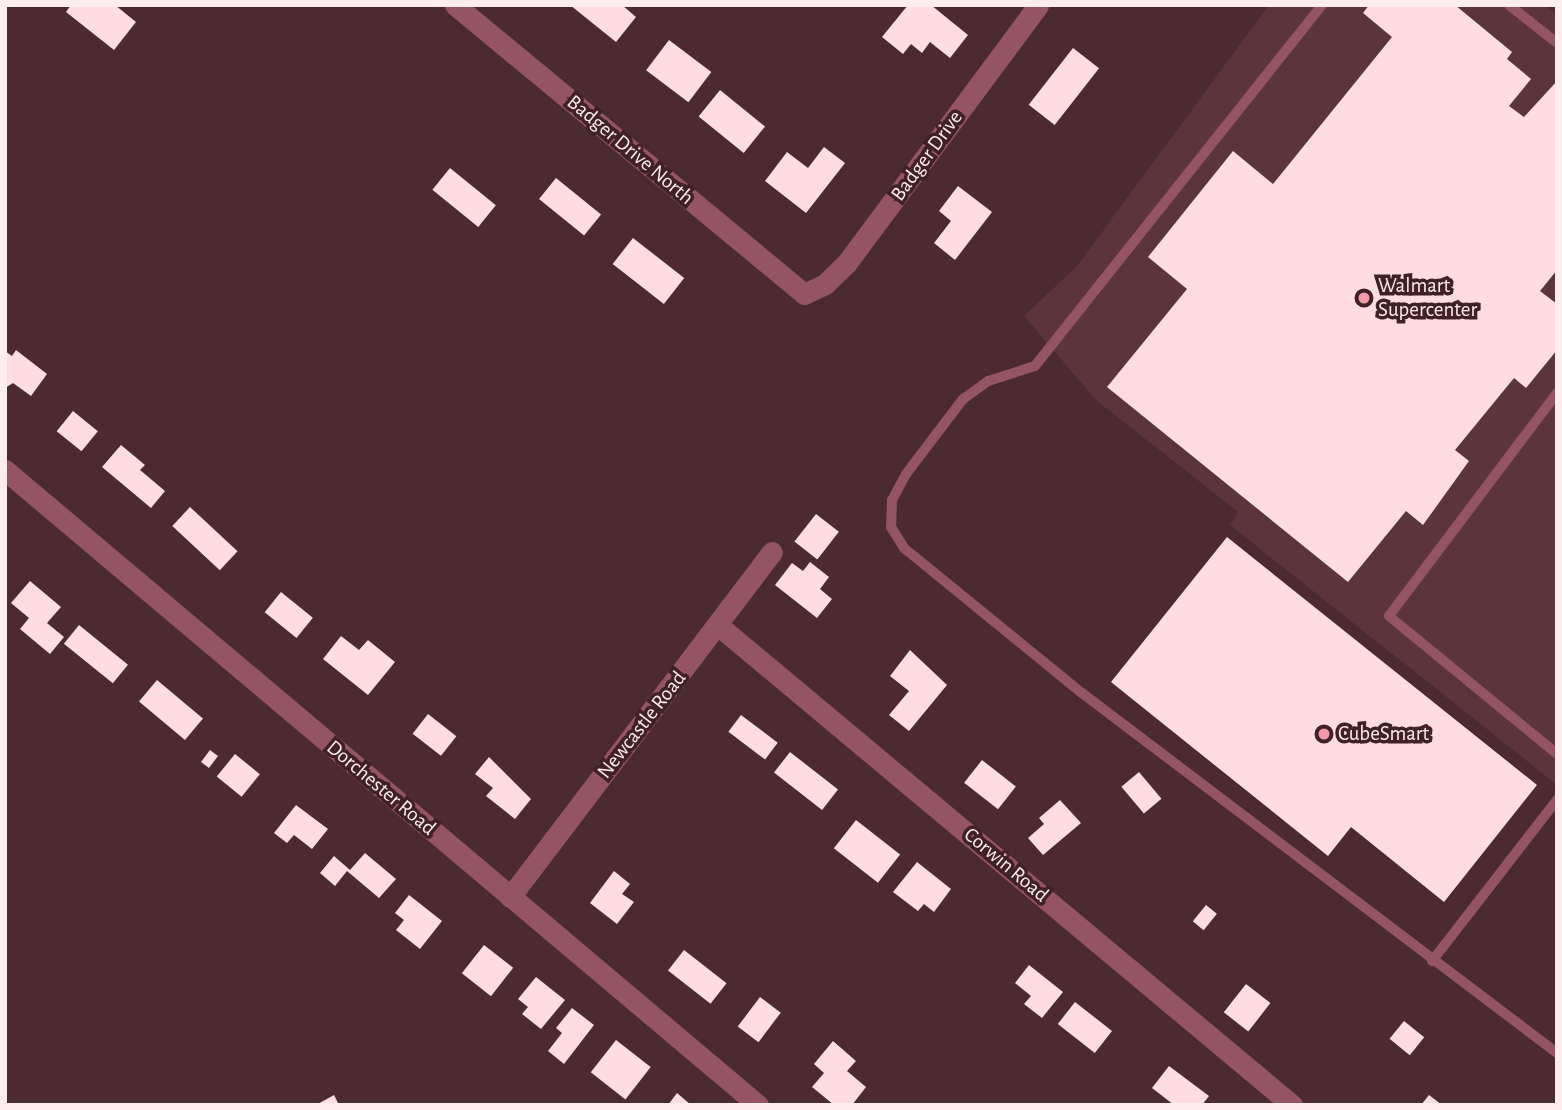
<!DOCTYPE html>
<html>
<head>
<meta charset="utf-8">
<style>
  body { margin:0 }
  #map { position:relative; width:1562px; height:1110px; overflow:hidden; background:#4b2b31; font-family:"Alegreya Sans",sans-serif }
  div>[style] { position:absolute }
  [style*='--x'] { left:calc(var(--x)*1px); top:calc(var(--y)*1px); width:calc(var(--w)*1px); rotate:calc(var(--a)*1deg) }
  .built>* { inset:0; background:#5b343c }
  .building>* { inset:0; background:#fedce1; transform-origin:0 0 }
  .lane>* { height:10px; margin:-5px; padding:0 5px; transform-origin:5px; border-radius:5px; background:#945461 }
  .street>* { height:21px; margin:-10.5px; padding:0 10.5px; transform-origin:10.5px; border-radius:10.5px; background:#945461 }
  .dots>* { width:19px; height:19px; translate:-50% -50%; box-sizing:border-box; border:4px solid #402127; border-radius:50% }
  span { translate:-50% -50%; white-space:nowrap; text-align:center; line-height:1.15; -webkit-text-stroke:7px #402127; paint-order:stroke }
  .street-label { font-size:21px; color:#feecef }
  .poi-label { font-size:21px; color:#feecef }
  .left { translate:0 -50%; text-align:left }
  .frame { position:absolute; inset:0; border:7px solid #feecef; pointer-events:none }
</style>
</head>
<body>
<div id="map">
  <div class="built">
    <i style="clip-path:polygon(1269px 5px,1544px 5px,1557px 15px,1557px 785px,1230px 525px,1238px 512px,1096px 400px,1024px 316px,1077px 266px)"></i>
  </div>
  <div class="building">
    <i style="clip-path:polygon(71px 5px,115px 5px,136px 22px,114px 50px,66px 12px)"></i>
    <i style="clip-path:polygon(570px 5px,622px 5px,636px 17px,616px 42px)"></i>
    <i style="clip-path:polygon(908px 5px,931px 5px,968px 35px,950px 58px,930px 42px,922px 53px,911px 44px,903px 54px,882px 37px)"></i>
    <i style="clip-path:polygon(1369px 5px,1455px 5px,1512px 52px,1507px 59px,1531px 79px,1509px 106px,1524px 117px,1557px 81px,1557px 270px,1540px 291px,1557px 304px,1557px 350px,1526px 388px,1514px 378px,1455px 450px,1469px 461px,1423px 525px,1406px 511px,1348px 582px,1107px 387px,1187px 289px,1148px 257px,1233px 151px,1273px 184px,1392px 37px,1363px 13px)"></i>
    <i style="left:669px;top:40px;width:53px;height:38px;rotate:37deg"></i>
    <i style="left:1073px;top:48px;width:33px;height:72px;rotate:38deg"></i>
    <i style="left:720px;top:90px;width:58px;height:34px;rotate:39deg"></i>
    <i style="clip-path:polygon(824px 147px,845px 163px,806px 213px,765px 181px,787px 152px,808px 168px)"></i>
    <i style="left:450px;top:168px;width:59px;height:28px;rotate:39deg"></i>
    <i style="left:556px;top:178px;width:58px;height:27px;rotate:39deg"></i>
    <i style="clip-path:polygon(958px 186px,992px 212px,955px 260px,934px 243px,951px 221px,939px 211px)"></i>
    <i style="left:633px;top:238px;width:65px;height:33px;rotate:38deg"></i>
    <i style="clip-path:polygon(16px 350px,47px 374px,31px 396px,13px 383px,5px 388px,5px 351px,12px 356px)"></i>
    <i style="left:73px;top:411px;width:32px;height:26px;rotate:39deg"></i>
    <i style="clip-path:polygon(121px 445px,145px 465px,140px 470px,165px 491px,151px 508px,102px 467px)"></i>
    <i style="left:190px;top:507px;width:65px;height:26px;rotate:43deg"></i>
    <i style="left:816px;top:514px;width:29px;height:35px;rotate:38deg"></i>
    <i style="clip-path:polygon(1227px 537px,1537px 785px,1444px 902px,1351px 827px,1328px 856px,1111px 682px)"></i>
    <i style="clip-path:polygon(810px 562px,829px 577px,820px 589px,832px 599px,817px 618px,775px 585px,792px 563px,803px 571px)"></i>
    <i style="clip-path:polygon(30px 581px,61px 607px,47px 623px,64px 637px,50px 654px,20px 629px,29px 618px,11px 603px)"></i>
    <i style="left:281px;top:592px;width:41px;height:26px;rotate:39deg"></i>
    <i style="left:79px;top:625px;width:63px;height:24px;rotate:39deg"></i>
    <i style="clip-path:polygon(341px 636px,359px 650px,368px 640px,395px 662px,368px 695px,323px 659px)"></i>
    <i style="clip-path:polygon(910px 650px,947px 685px,909px 731px,889px 715px,909px 691px,890px 676px)"></i>
    <i style="left:157px;top:680px;width:60px;height:28px;rotate:40deg"></i>
    <i style="left:428px;top:714px;width:36px;height:25px;rotate:38deg"></i>
    <i style="left:741px;top:715px;width:46px;height:21px;rotate:37deg"></i>
    <i style="left:210px;top:750px;width:10px;height:15px;rotate:37deg"></i>
    <i style="left:790px;top:752px;width:61px;height:26px;rotate:38deg"></i>
    <i style="left:235px;top:754px;width:32px;height:29px;rotate:39deg"></i>
    <i style="clip-path:polygon(489px 757px,531px 799px,515px 819px,486px 796px,493px 788px,475px 774px)"></i>
    <i style="left:982px;top:760px;width:43px;height:29px;rotate:38deg"></i>
    <i style="left:1139px;top:772px;width:35px;height:23px;rotate:50deg"></i>
    <i style="clip-path:polygon(1060px 800px,1081px 823px,1043px 855px,1028px 838px,1044px 824px,1039px 818px)"></i>
    <i style="clip-path:polygon(296px 805px,328px 829px,312px 849px,294px 835px,287px 843px,274px 833px)"></i>
    <i style="left:856px;top:820px;width:56px;height:36px;rotate:38deg"></i>
    <i style="clip-path:polygon(365px 853px,396px 879px,379px 898px,347px 871px,335px 886px,320px 873px,334px 856px,350px 870px)"></i>
    <i style="clip-path:polygon(917px 862px,951px 889px,934px 912px,924px 904px,918px 911px,893px 892px)"></i>
    <i style="clip-path:polygon(614px 871px,630px 884px,622px 894px,634px 902px,617px 924px,590px 903px)"></i>
    <i style="clip-path:polygon(409px 895px,442px 921px,420px 949px,396px 930px,404px 920px,395px 913px)"></i>
    <i style="left:1206px;top:905px;width:14px;height:21px;rotate:39deg"></i>
    <i style="left:484px;top:945px;width:37px;height:36px;rotate:38deg"></i>
    <i style="left:684px;top:950px;width:54px;height:26px;rotate:38deg"></i>
    <i style="clip-path:polygon(1029px 965px,1063px 992px,1042px 1018px,1024px 1004px,1031px 996px,1015px 983px)"></i>
    <i style="clip-path:polygon(536px 977px,565px 1000px,541px 1029px,522px 1014px,528px 1007px,518px 999px)"></i>
    <i style="left:1246px;top:984px;width:31px;height:36px;rotate:38deg"></i>
    <i style="left:760px;top:997px;width:26px;height:37px;rotate:37deg"></i>
    <i style="left:1075px;top:1002px;width:47px;height:28px;rotate:38deg"></i>
    <i style="clip-path:polygon(572px 1008px,594px 1025px,564px 1064px,548px 1051px,562px 1033px,556px 1028px)"></i>
    <i style="left:1404px;top:1021px;width:26px;height:23px;rotate:39deg"></i>
    <i style="left:616px;top:1040px;width:44px;height:41px;rotate:38deg"></i>
    <i style="clip-path:polygon(833px 1041px,856px 1061px,847px 1071px,866px 1087px,852px 1105px,834px 1105px,812px 1087px,824px 1073px,814px 1064px)"></i>
    <i style="clip-path:polygon(1169px 1066px,1209px 1096px,1202px 1105px,1174px 1105px,1152px 1088px)"></i>
    <i style="clip-path:polygon(677px 1093px,691px 1105px,668px 1105px)"></i>
    <i style="clip-path:polygon(334px 1095px,339px 1105px,316px 1105px)"></i>
    <i style="clip-path:polygon(1429px 1095px,1442px 1105px,1421px 1105px)"></i>
  </div>
  <div class="lane">
    <i style="--x:1322;--y:5;--w:461;--a:128.5"></i>
    <i style="--x:1035;--y:366;--w:49;--a:162.3"></i>
    <i style="--x:988;--y:381;--w:31;--a:144"></i>
    <i style="--x:963;--y:399;--w:94;--a:127.2"></i>
    <i style="--x:906;--y:474;--w:30;--a:118"></i>
    <i style="--x:892;--y:500;--w:27;--a:92"></i>
    <i style="--x:891;--y:527;--w:25;--a:58"></i>
    <i style="--x:904;--y:548;--w:230;--a:39.2"></i>
    <i style="--x:1082;--y:693;--w:596;--a:37.16"></i>
    <i style="--x:1509;--y:5;--w:61;--a:38.4"></i>
    <i style="--x:1557;--y:393;--w:279;--a:127"></i>
    <i style="--x:1389;--y:616;--w:217;--a:39.4"></i>
    <i style="--x:1432;--y:961;--w:204;--a:-52.2"></i>
  </div>
  <div class="street">
    <i style="--x:455;--y:5;--w:453;--a:39.6"></i>
    <i style="--x:804;--y:294;--w:23;--a:-25"></i>
    <i style="--x:825;--y:284;--w:29;--a:-44"></i>
    <i style="--x:846;--y:264;--w:322;--a:-53.4"></i>
    <i style="--x:5;--y:470;--w:985;--a:40.14"></i>
    <i style="--x:719;--y:626;--w:747;--a:39.89"></i>
    <i style="--x:510;--y:897;--w:433;--a:-52.8"></i>
  </div>
  <div class="dots">
    <i style="left:1364px;top:298px;background:#f39aab"></i>
    <i style="left:1324px;top:734px;background:#f39aab"></i>
  </div>
  <div class="street-label">
    <span style="left:630px;top:150px;rotate:40deg">Badger Drive North</span>
    <span style="left:927px;top:156px;rotate:-54deg">Badger Drive</span>
    <span style="left:642px;top:725px;rotate:-52deg">Newcastle Road</span>
    <span style="left:381px;top:788px;rotate:40deg">Dorchester Road</span>
    <span style="left:1006px;top:865px;rotate:40deg">Corwin Road</span>
  </div>
  <div class="poi-label">
    <span class="left" style="left:1378px;top:298px">Walmart<br>Supercenter</span>
    <span class="left" style="left:1338px;top:734px">CubeSmart</span>
  </div>
  <div class="frame"></div>
</div>
</body>
</html>
